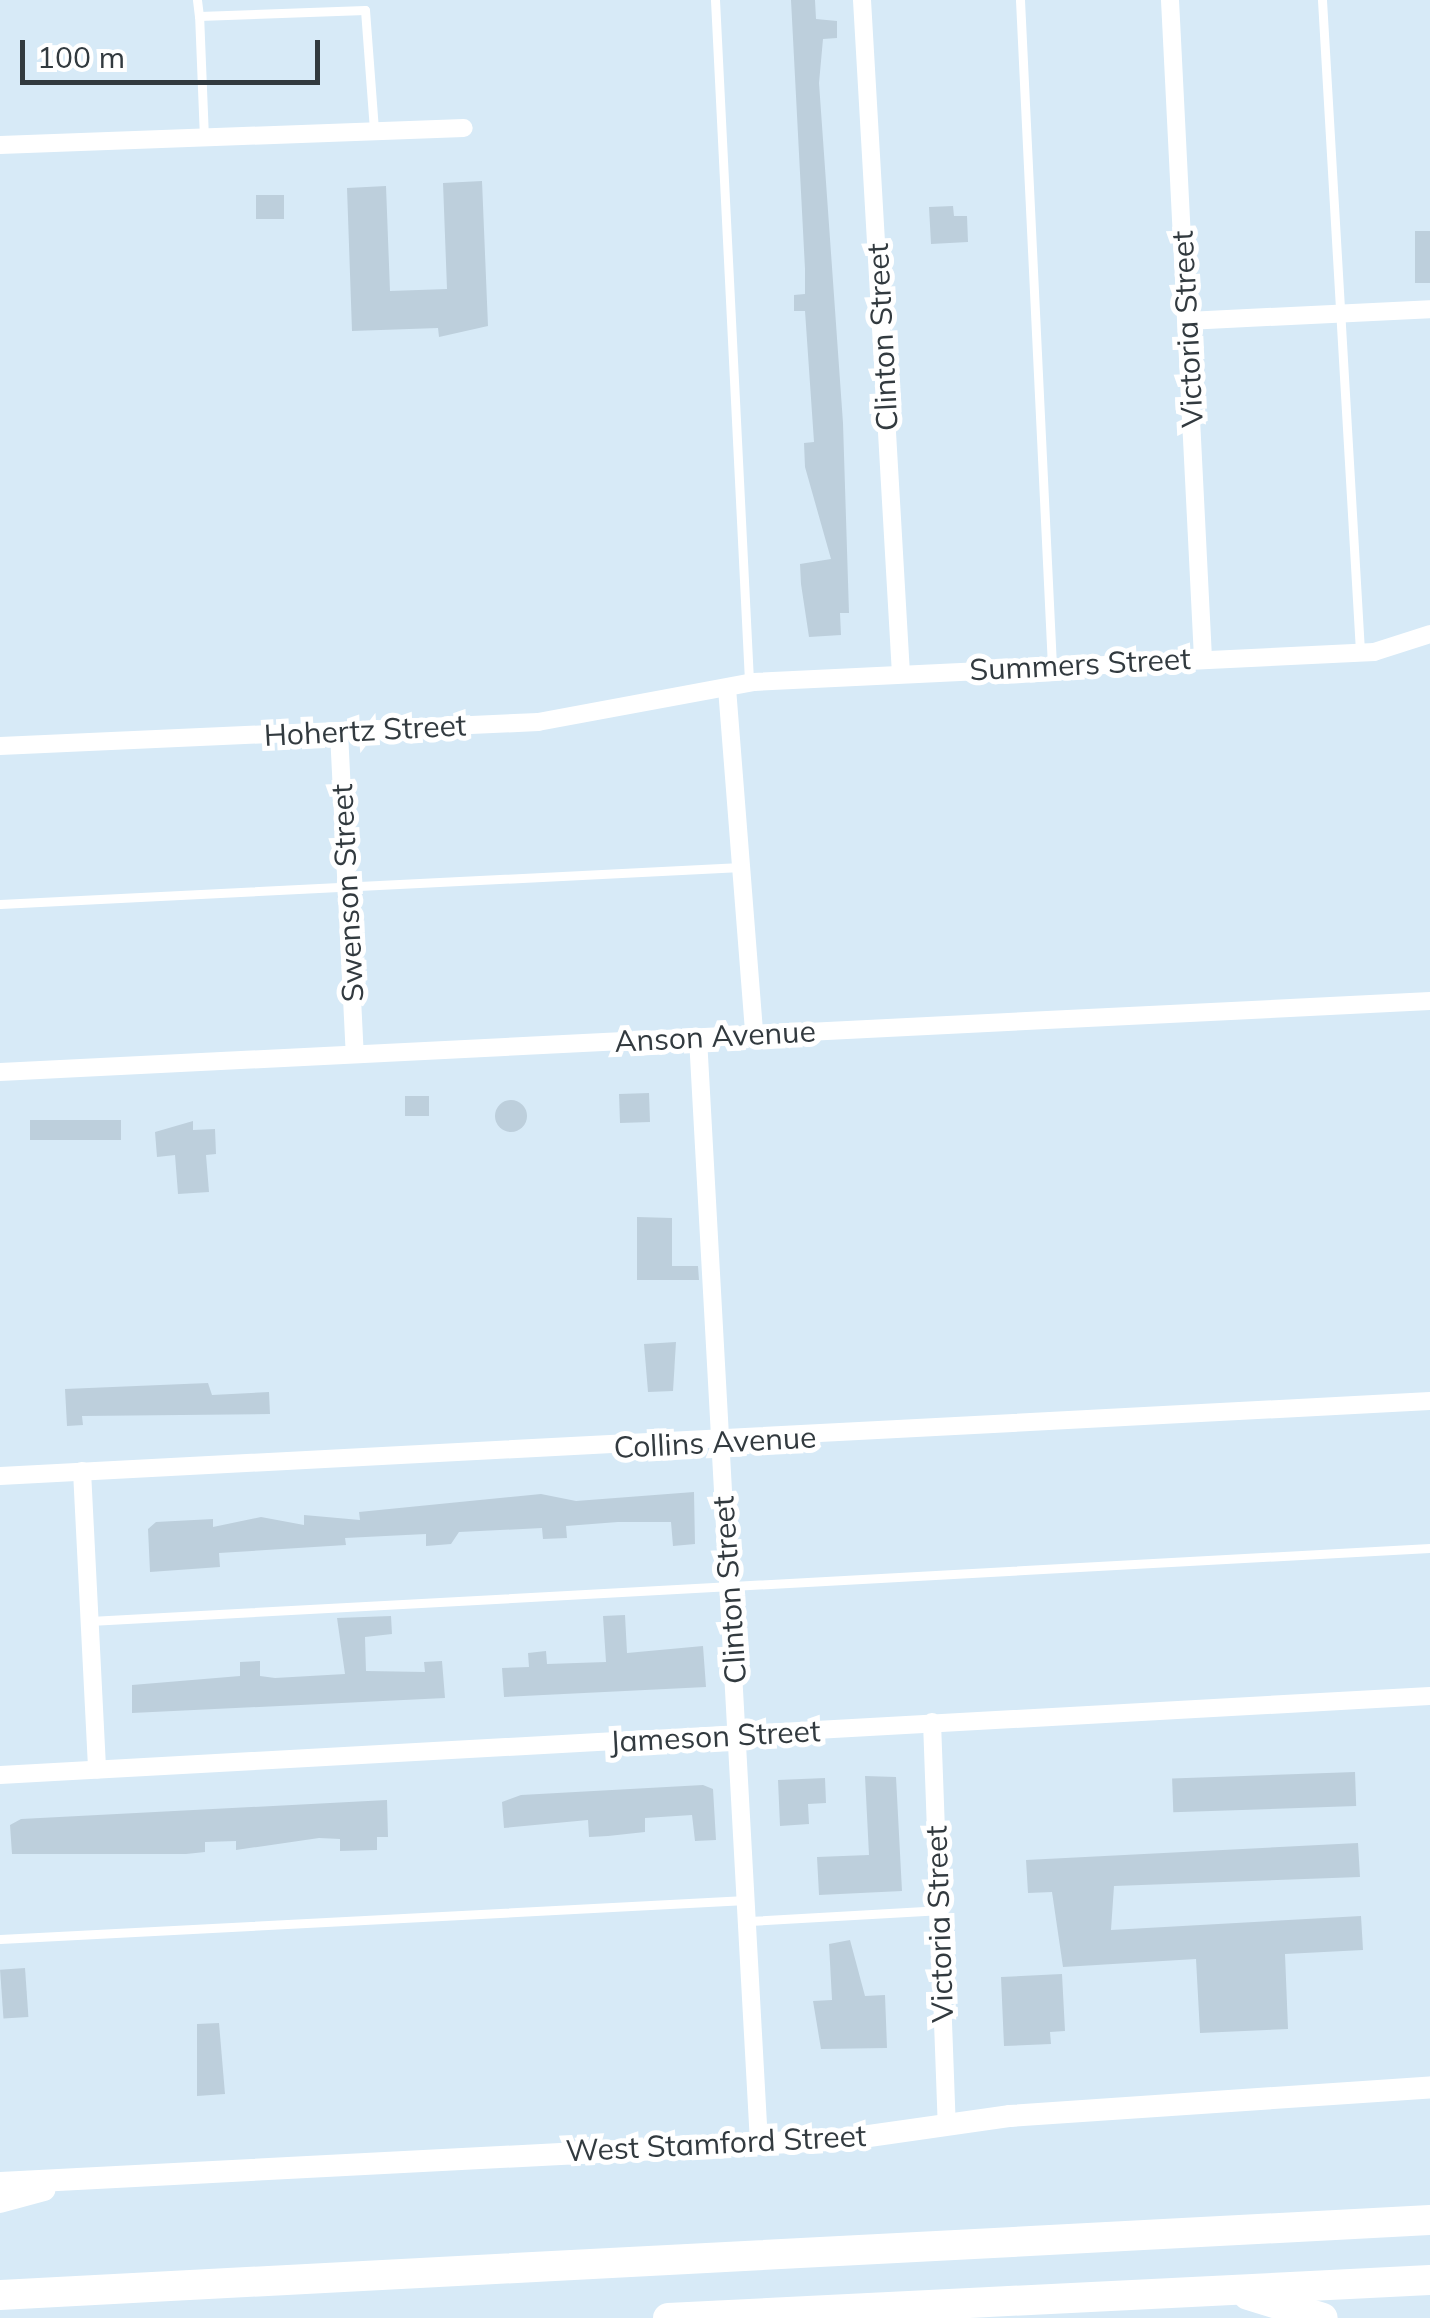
<!DOCTYPE html>
<html>
<head>
<meta charset="utf-8">
<style>
  body { margin:0 }
  #map { position:relative; width:1430px; height:2318px; overflow:hidden; background:#d7eaf7; font-family:Mulish,sans-serif }
  div>[style] { position:absolute }
  [style*='--x'] { left:calc(var(--x)*1px); top:calc(var(--y)*1px); width:calc(var(--w)*1px); rotate:calc(var(--a)*1deg) }
  .building>* { inset:0; background:#bdcfdc; transform-origin:0 0 }
  .round { border-radius:50% }
  .lane>* { height:9px; margin:-4.5px; padding:0 4.5px; transform-origin:4.5px; border-radius:4.5px; background:#fff }
  .street>* { height:18px; margin:-9px; padding:0 9px; transform-origin:9px; border-radius:9px; background:#fff }
  .secondary>* { height:22px; margin:-11px; padding:0 11px; transform-origin:11px; border-radius:11px; background:#fff }
  .highway>* { height:30px; margin:-15px; padding:0 15px; transform-origin:15px; border-radius:15px; background:#fff }
  span { translate:-50% -50%; white-space:nowrap; text-align:center; line-height:1.15; -webkit-text-stroke:10px #fff; paint-order:stroke }
  .street-label { font-size:30px; color:#323a3f }
  .scale { position:absolute; left:20px; top:40px; width:300px; height:45px; box-sizing:border-box; border:5px solid #323a3f; border-top:0; padding-left:12px; font-size:30px; line-height:35px; white-space:nowrap; color:#323a3f; -webkit-text-stroke:8px #fff; paint-order:stroke }
</style>
</head>
<body>
<div id="map">
  <div class="building">
    <i style="clip-path:polygon(791px 0,815px 0,816px 19px,837px 21px,837px 38px,823px 39px,819px 83px,843px 423px,849px 613px,840px 613px,841px 635px,809px 637px,801px 584px,800px 564px,831px 559px,805px 467px,804px 443px,814px 442px,805px 311px,794px 311px,794px 295px,805px 294px,805px 269px)"></i>
    <i style="clip-path:polygon(482px 181px,488px 326px,439px 337px,438px 328px,352px 331px,347px 188px,386px 186px,390px 291px,447px 289px,443px 183px)"></i>
    <i style="left:256px;top:195px;width:28px;height:24px"></i>
    <i style="clip-path:polygon(953px 206px,954px 216px,967px 216px,968px 242px,931px 244px,929px 207px)"></i>
    <i style="left:1415px;top:231px;width:15px;height:52px"></i>
    <i style="left:649px;top:1093px;width:29px;height:30px;rotate:88deg"></i>
    <i style="left:405px;top:1096px;width:24px;height:20px"></i>
    <i class="round" style="left:495px;top:1100px;width:32px;height:32px"></i>
    <i style="left:121px;top:1120px;width:20px;height:91px;rotate:90deg"></i>
    <i style="clip-path:polygon(193px 1121px,193px 1130px,215px 1129px,216px 1154px,206px 1155px,209px 1192px,178px 1194px,175px 1155px,157px 1157px,155px 1132px)"></i>
    <i style="clip-path:polygon(637px 1217px,672px 1218px,672px 1266px,698px 1266px,699px 1280px,637px 1280px)"></i>
    <i style="clip-path:polygon(676px 1342px,673px 1391px,648px 1392px,644px 1344px)"></i>
    <i style="clip-path:polygon(208px 1383px,212px 1395px,269px 1392px,270px 1414px,82px 1416px,83px 1425px,67px 1426px,65px 1389px)"></i>
    <i style="clip-path:polygon(694px 1492px,695px 1544px,673px 1546px,671px 1522px,618px 1522px,566px 1526px,567px 1538px,543px 1539px,542px 1528px,459px 1532px,451px 1544px,426px 1546px,426px 1534px,345px 1538px,346px 1545px,219px 1553px,220px 1567px,150px 1572px,148px 1529px,156px 1522px,213px 1519px,213px 1527px,261px 1517px,304px 1525px,304px 1515px,360px 1520px,359px 1512px,541px 1494px,576px 1501px)"></i>
    <i style="clip-path:polygon(625px 1615px,627px 1653px,703px 1646px,706px 1687px,504px 1697px,502px 1668px,529px 1667px,528px 1653px,546px 1651px,547px 1664px,606px 1662px,603px 1616px)"></i>
    <i style="clip-path:polygon(391px 1616px,392px 1634px,365px 1637px,366px 1671px,425px 1672px,424px 1662px,442px 1661px,445px 1698px,132px 1713px,132px 1685px,240px 1676px,240px 1662px,260px 1661px,260px 1676px,275px 1678px,345px 1674px,337px 1618px)"></i>
    <i style="left:1355px;top:1772px;width:34px;height:183px;rotate:88deg"></i>
    <i style="clip-path:polygon(865px 1776px,896px 1777px,902px 1891px,819px 1895px,817px 1857px,869px 1855px)"></i>
    <i style="clip-path:polygon(825px 1778px,826px 1803px,808px 1804px,809px 1824px,780px 1826px,778px 1780px)"></i>
    <i style="clip-path:polygon(703px 1785px,713px 1789px,716px 1840px,695px 1841px,692px 1815px,645px 1818px,645px 1832px,608px 1836px,589px 1837px,588px 1820px,504px 1828px,502px 1802px,521px 1795px)"></i>
    <i style="clip-path:polygon(387px 1800px,388px 1837px,377px 1837px,377px 1850px,340px 1851px,340px 1839px,319px 1838px,236px 1850px,236px 1841px,205px 1842px,205px 1852px,186px 1854px,12px 1854px,10px 1825px,21px 1819px)"></i>
    <i style="clip-path:polygon(1358px 1843px,1360px 1877px,1114px 1886px,1111px 1930px,1361px 1916px,1363px 1950px,1285px 1954px,1288px 2029px,1200px 2033px,1196px 1959px,1063px 1967px,1052px 1892px,1028px 1893px,1026px 1860px)"></i>
    <i style="clip-path:polygon(850px 1940px,865px 1996px,885px 1995px,887px 2048px,821px 2049px,813px 2001px,832px 2000px,829px 1944px)"></i>
    <i style="left:25px;top:1968px;width:49px;height:25px;rotate:86deg"></i>
    <i style="clip-path:polygon(1062px 1974px,1065px 2031px,1050px 2032px,1051px 2044px,1004px 2046px,1001px 1977px)"></i>
    <i style="clip-path:polygon(219px 2023px,225px 2094px,197px 2096px,197px 2024px)"></i>
  </div>
  <div class="lane">
    <i style="--x:197;--y:0;--w:16;--a:83"></i>
    <i style="--x:715;--y:0;--w:682;--a:87.14"></i>
    <i style="--x:1020;--y:0;--w:667;--a:87.25"></i>
    <i style="--x:1322;--y:0;--w:653;--a:86.66"></i>
    <i style="--x:204;--y:138;--w:122;--a:-92.3"></i>
    <i style="--x:199;--y:16;--w:166;--a:-2.1"></i>
    <i style="--x:365;--y:10;--w:121;--a:85.7"></i>
    <i style="--x:0;--y:904;--w:742;--a:-2.86"></i>
    <i style="--x:90;--y:1621;--w:1342;--a:-3.12"></i>
    <i style="--x:750;--y:1921;--w:188;--a:-3.3"></i>
    <i style="--x:0;--y:1939;--w:747;--a:-2.99"></i>
  </div>
  <div class="street">
    <i style="--x:862;--y:0;--w:675;--a:86.69"></i>
    <i style="--x:1170;--y:0;--w:659;--a:87.13"></i>
    <i style="--x:0;--y:145;--w:464;--a:-2.1"></i>
    <i style="--x:1187;--y:321;--w:243;--a:-2.8"></i>
    <i style="--x:727;--y:688;--w:346;--a:85.5"></i>
    <i style="--x:339;--y:732;--w:322;--a:87.2"></i>
    <i style="--x:0;--y:746;--w:539;--a:-2.55"></i>
    <i style="--x:538;--y:722;--w:220;--a:-10.5"></i>
    <i style="--x:754;--y:682;--w:621;--a:-2.77"></i>
    <i style="--x:1374;--y:652;--w:59;--a:-17.8"></i>
    <i style="--x:698;--y:1038;--w:1107;--a:86.84"></i>
    <i style="--x:0;--y:1072;--w:1432;--a:-2.84"></i>
    <i style="--x:82;--y:1471;--w:299;--a:87.1"></i>
    <i style="--x:0;--y:1476;--w:1432;--a:-3"></i>
    <i style="--x:932;--y:1722;--w:404;--a:87.9"></i>
    <i style="--x:0;--y:1775;--w:1432;--a:-3.16"></i>
  </div>
  <div class="secondary">
    <i style="--x:0;--y:2183;--w:849;--a:-2.97"></i>
    <i style="--x:848;--y:2139;--w:164;--a:-8.1"></i>
    <i style="--x:1010;--y:2116;--w:421;--a:-3.9"></i>
    <i style="--x:0;--y:2202;--w:46;--a:-15.3"></i>
  </div>
  <div class="highway">
    <i style="--x:0;--y:2295;--w:1432;--a:-3"></i>
    <i style="--x:1248;--y:2295;--w:78;--a:17"></i>
    <i style="--x:668;--y:2318;--w:763;--a:-2.85"></i>
  </div>
  <div class="street-label">
    <span style="left:1187px;top:329px;rotate:-93deg">Victoria Street</span>
    <span style="left:882px;top:337px;rotate:-93deg">Clinton Street</span>
    <span style="left:1080px;top:664px;rotate:-3deg">Summers Street</span>
    <span style="left:365px;top:730px;rotate:-3deg">Hohertz Street</span>
    <span style="left:347px;top:893px;rotate:-93deg">Swenson Street</span>
    <span style="left:715px;top:1036px;rotate:-3deg">Anson Avenue</span>
    <span style="left:715px;top:1442px;rotate:-3deg">Collins Avenue</span>
    <span style="left:729px;top:1590px;rotate:-94deg">Clinton Street</span>
    <span style="left:715px;top:1736px;rotate:-3deg">Jameson Street</span>
    <span style="left:939px;top:1924px;rotate:-92deg">Victoria Street</span>
    <span style="left:716px;top:2143px;rotate:-3deg">West Stamford Street</span>
  </div>
  <div class="scale">100 m</div>
</div>
</body>
</html>
